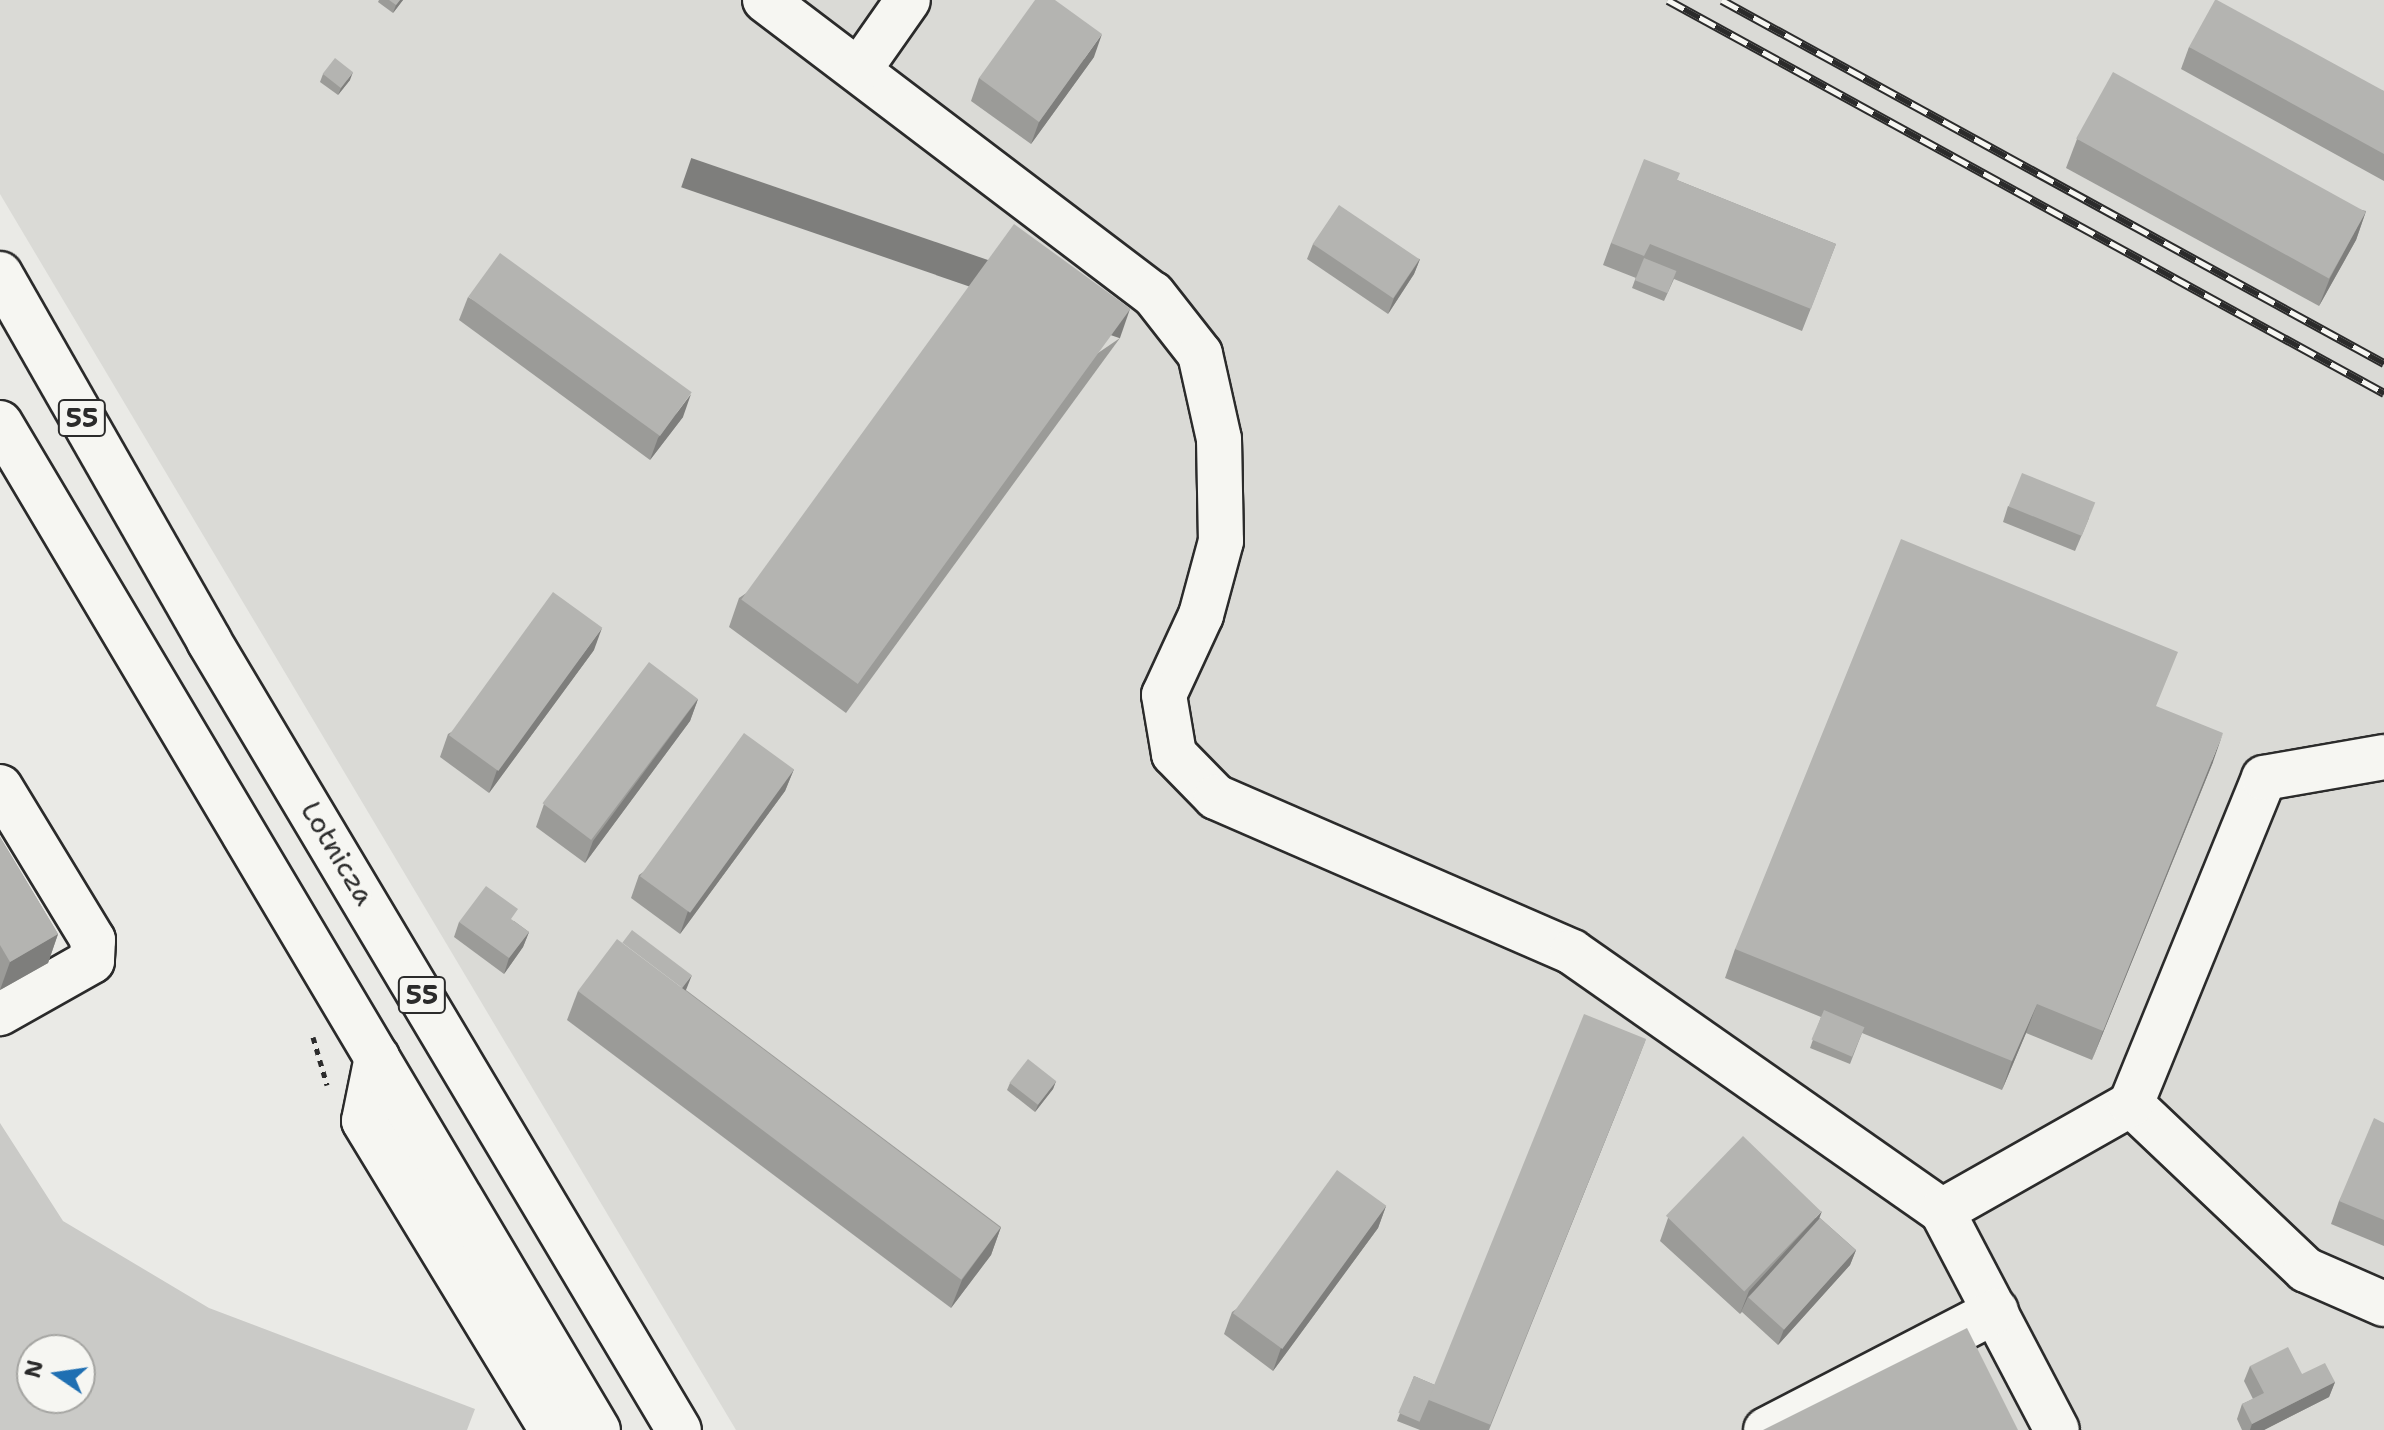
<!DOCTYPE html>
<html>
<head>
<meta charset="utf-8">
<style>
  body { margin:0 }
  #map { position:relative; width:2384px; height:1430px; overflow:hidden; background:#eaeae6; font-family:"Shantell Sans",sans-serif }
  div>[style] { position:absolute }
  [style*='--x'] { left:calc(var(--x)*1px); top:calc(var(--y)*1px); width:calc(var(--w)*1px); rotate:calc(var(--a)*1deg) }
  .built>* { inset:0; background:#dadad6 }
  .green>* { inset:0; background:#cacac7 }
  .path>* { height:5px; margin-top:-2.5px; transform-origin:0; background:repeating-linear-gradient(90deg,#2b2b2b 0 6px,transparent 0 12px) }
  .roads { filter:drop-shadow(2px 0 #2b2b2b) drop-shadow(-2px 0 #2b2b2b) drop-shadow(0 2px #2b2b2b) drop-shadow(0 -2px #2b2b2b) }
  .minor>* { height:44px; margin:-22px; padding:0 22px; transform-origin:22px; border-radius:22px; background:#f6f6f2 }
  .major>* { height:44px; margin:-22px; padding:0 22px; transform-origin:22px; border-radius:22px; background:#f6f6f2 }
  .rail>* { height:9px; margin-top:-4.5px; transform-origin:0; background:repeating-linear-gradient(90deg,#f6f6f2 0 18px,#2b2b2b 0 36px); box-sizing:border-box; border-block:2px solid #2b2b2b }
  .wall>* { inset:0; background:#9b9b98 }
  .shaded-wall>* { inset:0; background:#7e7e7c; transform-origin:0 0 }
  .building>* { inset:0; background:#b4b4b1; transform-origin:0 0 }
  span { translate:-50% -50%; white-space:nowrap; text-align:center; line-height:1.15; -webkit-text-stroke:7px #f6f6f2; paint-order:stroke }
  .shield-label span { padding:2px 6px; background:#f6f6f2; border:2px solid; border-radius:6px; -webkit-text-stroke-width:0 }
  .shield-label { font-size:26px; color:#2b2b2b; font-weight:700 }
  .street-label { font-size:28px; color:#2b2b2b }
  .north { position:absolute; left:16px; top:1334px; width:80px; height:80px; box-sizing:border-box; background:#f6f6f2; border:2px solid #a5a5a2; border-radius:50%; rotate:283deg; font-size:22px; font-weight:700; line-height:32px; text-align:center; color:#2b2b2b }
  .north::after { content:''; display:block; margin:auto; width:28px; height:36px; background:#1f6fb2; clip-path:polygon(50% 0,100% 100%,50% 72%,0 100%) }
</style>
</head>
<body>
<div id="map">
  <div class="built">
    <i style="clip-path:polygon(0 0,2384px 0,2384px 1430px,736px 1430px,0 194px)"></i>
  </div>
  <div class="green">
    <i style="clip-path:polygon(evenodd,0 1123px,63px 1221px,209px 1308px,475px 1409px,467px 1430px,0 1430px,0 1123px,32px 1350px,80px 1350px,80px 1398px,32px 1398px,32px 1350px)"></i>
  </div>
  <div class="path">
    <i style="--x:313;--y:1037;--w:50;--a:73.7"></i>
  </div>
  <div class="roads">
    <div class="minor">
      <i style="--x:765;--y:0;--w:487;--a:37.2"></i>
      <i style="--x:1153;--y:294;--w:76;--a:51.9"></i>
      <i style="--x:1200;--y:354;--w:87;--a:77.4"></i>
      <i style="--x:1219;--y:439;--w:102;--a:88.9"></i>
      <i style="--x:1221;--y:541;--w:77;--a:105.1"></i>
      <i style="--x:1201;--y:615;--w:88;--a:114.8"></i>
      <i style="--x:1164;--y:695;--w:60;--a:80.4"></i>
      <i style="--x:1174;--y:754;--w:60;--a:45.7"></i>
      <i style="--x:1216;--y:797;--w:388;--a:23.5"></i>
      <i style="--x:1572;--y:952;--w:452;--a:35"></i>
      <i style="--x:1942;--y:1211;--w:247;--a:62.3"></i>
      <i style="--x:859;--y:70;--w:85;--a:-55"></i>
      <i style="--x:0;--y:787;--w:179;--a:58.7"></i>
      <i style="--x:93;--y:940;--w:21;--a:93"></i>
      <i style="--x:92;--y:961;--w:106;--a:150.5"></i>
      <i style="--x:377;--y:1057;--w:65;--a:101.5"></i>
      <i style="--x:364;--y:1121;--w:362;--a:58.7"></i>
      <i style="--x:2131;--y:1104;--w:241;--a:43.5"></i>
      <i style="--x:2306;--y:1270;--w:85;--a:23.6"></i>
      <i style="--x:1942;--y:1211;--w:217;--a:-29.5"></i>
      <i style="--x:2131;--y:1104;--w:352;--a:-67.8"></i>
      <i style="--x:2264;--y:778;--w:122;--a:-9.9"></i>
      <i style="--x:1766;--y:1430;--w:259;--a:-27.4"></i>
    </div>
    <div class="major">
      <i style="--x:0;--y:274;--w:422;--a:60.3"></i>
      <i style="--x:209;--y:641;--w:918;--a:59.22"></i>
      <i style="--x:0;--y:423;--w:1171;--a:59.3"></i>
    </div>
  </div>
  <div class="rail">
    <i style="--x:1668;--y:0;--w:817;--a:28.76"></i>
    <i style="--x:1722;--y:0;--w:755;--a:28.74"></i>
  </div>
  <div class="wall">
    <i style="clip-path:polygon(379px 0,403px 0,393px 13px,378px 2px)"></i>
    <i style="clip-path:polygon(2189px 47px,2384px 91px,2384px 181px,2181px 69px)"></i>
    <i style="clip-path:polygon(1094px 57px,1031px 144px,971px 101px,979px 78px)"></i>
    <i style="clip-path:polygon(323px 74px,350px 80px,338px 95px,320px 82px)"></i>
    <i style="clip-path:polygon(2077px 139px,2366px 211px,2356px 240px,2319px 306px,2066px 168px)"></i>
    <i style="clip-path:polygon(1677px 180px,1836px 244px,1802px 331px,1674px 279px,1664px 301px,1632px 288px,1636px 277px,1636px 278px,1603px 265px,1611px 243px)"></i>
    <i style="clip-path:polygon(1313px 244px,1420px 259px,1414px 274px,1388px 314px,1307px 259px)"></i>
    <i style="clip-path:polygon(468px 297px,683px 417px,650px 460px,459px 320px)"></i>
    <i style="clip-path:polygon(1120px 338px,846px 713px,729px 627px,739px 598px)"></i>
    <i style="clip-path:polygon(2008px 506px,2089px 518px,2075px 551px,2003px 522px)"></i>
    <i style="clip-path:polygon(594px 650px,489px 793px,440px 757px,448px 734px)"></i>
    <i style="clip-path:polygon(698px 699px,690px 721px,585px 863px,536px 827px,544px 804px)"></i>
    <i style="clip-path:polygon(2157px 707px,2213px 762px,2092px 1060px,2026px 1033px,2002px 1090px,1862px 1033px,1850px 1064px,1810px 1048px,1821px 1017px,1725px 978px,1735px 949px)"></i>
    <i style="clip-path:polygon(794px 769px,785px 791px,680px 934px,631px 898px,639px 875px)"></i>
    <i style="clip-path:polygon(0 837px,58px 934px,48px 963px,0 990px)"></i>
    <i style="clip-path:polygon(514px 921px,529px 932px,523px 947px,504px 974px,454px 937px,459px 922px)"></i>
    <i style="clip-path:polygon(686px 990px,1001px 1227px,991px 1255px,951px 1308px,567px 1020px,578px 991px)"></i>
    <i style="clip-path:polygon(1646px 1039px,1489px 1430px,1420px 1430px,1397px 1421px,1414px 1376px,1435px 1385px)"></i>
    <i style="clip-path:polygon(1056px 1081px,1053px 1089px,1035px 1112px,1007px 1090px,1010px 1083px)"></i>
    <i style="clip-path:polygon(2384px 1123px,2384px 1246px,2331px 1224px,2339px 1201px)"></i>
    <i style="clip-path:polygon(1386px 1206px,1378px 1228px,1273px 1371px,1224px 1334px,1232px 1312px)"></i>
    <i style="clip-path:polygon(1668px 1218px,1820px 1218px,1856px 1250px,1850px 1265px,1778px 1345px,1742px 1312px,1740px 1314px,1660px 1241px)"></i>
    <i style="clip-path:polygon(2250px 1366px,2302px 1374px,2335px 1382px,2329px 1397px,2264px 1430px,2242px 1430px,2237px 1419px,2242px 1404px,2253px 1399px,2244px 1381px)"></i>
  </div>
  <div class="shaded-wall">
    <i style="clip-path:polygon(400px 0,403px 0,393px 13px,396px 5px)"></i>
    <i style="clip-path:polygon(1102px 34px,1094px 57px,1031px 144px,1039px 122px)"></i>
    <i style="clip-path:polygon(353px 72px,350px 80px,338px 95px,341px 88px)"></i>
    <i style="clip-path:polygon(2366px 211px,2356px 240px,2319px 306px,2330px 278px)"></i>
    <i style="clip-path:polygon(1420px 259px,1414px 274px,1388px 314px,1394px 298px)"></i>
    <i style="left:1130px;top:309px;width:31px;height:464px;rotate:109deg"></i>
    <i style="clip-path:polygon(691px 394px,683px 417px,650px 460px,658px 438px)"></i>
    <i style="clip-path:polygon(602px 628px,594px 650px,489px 793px,497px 770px)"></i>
    <i style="clip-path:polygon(698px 699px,690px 721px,585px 863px,593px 841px)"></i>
    <i style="clip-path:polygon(2223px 733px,2213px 762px,2092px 1060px,2103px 1031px)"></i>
    <i style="clip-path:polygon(794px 769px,785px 791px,680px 934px,688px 911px)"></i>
    <i style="clip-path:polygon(529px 932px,523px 947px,504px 974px,509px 958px)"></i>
    <i style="clip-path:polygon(58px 934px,48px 963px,0 990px,10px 962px)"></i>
    <i style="clip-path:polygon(692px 975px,686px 990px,673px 998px)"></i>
    <i style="clip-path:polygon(2037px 1004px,2026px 1033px,2002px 1090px,2012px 1061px)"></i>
    <i style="clip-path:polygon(1646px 1039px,1635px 1067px,1488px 1430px)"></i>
    <i style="clip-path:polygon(1056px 1081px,1053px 1089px,1035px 1112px,1038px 1105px)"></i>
    <i style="clip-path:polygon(1386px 1206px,1378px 1228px,1273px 1371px,1281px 1348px)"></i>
    <i style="clip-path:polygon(1822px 1211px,1814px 1233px,1748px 1297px,1740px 1314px,1749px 1291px)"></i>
    <i style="clip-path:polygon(1001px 1227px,991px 1255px,951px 1308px,962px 1280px)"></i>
    <i style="clip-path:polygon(1856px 1250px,1850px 1265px,1778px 1345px,1784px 1329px)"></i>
    <i style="clip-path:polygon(2335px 1382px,2329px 1397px,2264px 1430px,2250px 1430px,2252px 1424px)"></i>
  </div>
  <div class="building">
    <i style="clip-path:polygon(389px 0,400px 0,396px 5px)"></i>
    <i style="clip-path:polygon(1035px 0,1055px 0,1102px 34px,1039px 122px,979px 78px)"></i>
    <i style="clip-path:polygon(2215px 0,2217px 0,2384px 91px,2384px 154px,2189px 47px)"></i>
    <i style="left:335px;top:58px;width:23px;height:20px;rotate:38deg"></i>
    <i style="left:2113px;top:72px;width:289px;height:76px;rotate:29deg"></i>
    <i style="clip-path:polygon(1644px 159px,1680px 173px,1677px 180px,1836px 244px,1811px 309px,1650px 244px,1644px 256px,1611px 243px)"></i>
    <i style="left:1339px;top:205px;width:97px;height:47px;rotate:34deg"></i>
    <i style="left:1014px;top:224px;width:144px;height:464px;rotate:36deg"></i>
    <i style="left:500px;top:253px;width:237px;height:54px;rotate:36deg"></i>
    <i style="left:1644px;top:258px;width:35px;height:24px;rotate:22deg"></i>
    <i style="left:2022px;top:473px;width:79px;height:36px;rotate:22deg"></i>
    <i style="clip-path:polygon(1901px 539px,2178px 652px,2156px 706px,2223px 733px,2103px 1031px,2037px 1004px,2012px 1061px,1735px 949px)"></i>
    <i style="left:553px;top:592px;width:61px;height:177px;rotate:36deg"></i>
    <i style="left:649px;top:662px;width:61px;height:177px;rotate:37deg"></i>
    <i style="left:744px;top:733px;width:62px;height:177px;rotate:36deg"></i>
    <i style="clip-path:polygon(0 837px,58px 934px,10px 962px,0 945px)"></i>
    <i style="clip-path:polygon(486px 886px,518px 909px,511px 919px,529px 932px,509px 958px,459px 922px)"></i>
    <i style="left:632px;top:930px;width:75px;height:16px;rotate:37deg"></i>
    <i style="left:617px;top:939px;width:480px;height:65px;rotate:37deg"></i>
    <i style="left:1824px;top:1010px;width:44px;height:32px;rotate:23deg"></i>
    <i style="left:1584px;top:1014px;width:67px;height:416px;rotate:22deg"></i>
    <i style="left:1028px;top:1059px;width:36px;height:30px;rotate:38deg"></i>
    <i style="clip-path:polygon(2374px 1118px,2384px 1123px,2384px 1220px,2339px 1201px)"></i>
    <i style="left:1743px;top:1136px;width:109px;height:111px;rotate:44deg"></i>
    <i style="left:1337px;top:1170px;width:61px;height:177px;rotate:36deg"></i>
    <i style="left:1820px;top:1218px;width:48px;height:107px;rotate:42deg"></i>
    <i style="clip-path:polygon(1967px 1328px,2018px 1430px,1763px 1430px)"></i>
    <i style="clip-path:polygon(2288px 1347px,2302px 1374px,2325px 1363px,2335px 1382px,2252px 1424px,2242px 1404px,2264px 1393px,2250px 1366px)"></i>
    <i style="left:1414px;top:1376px;width:23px;height:40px;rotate:23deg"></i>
  </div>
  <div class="shield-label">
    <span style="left:82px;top:418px">55</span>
    <span style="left:422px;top:995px">55</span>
  </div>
  <div class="street-label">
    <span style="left:338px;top:853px;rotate:59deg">Lotnicza</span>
  </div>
  <div class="north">N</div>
</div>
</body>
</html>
